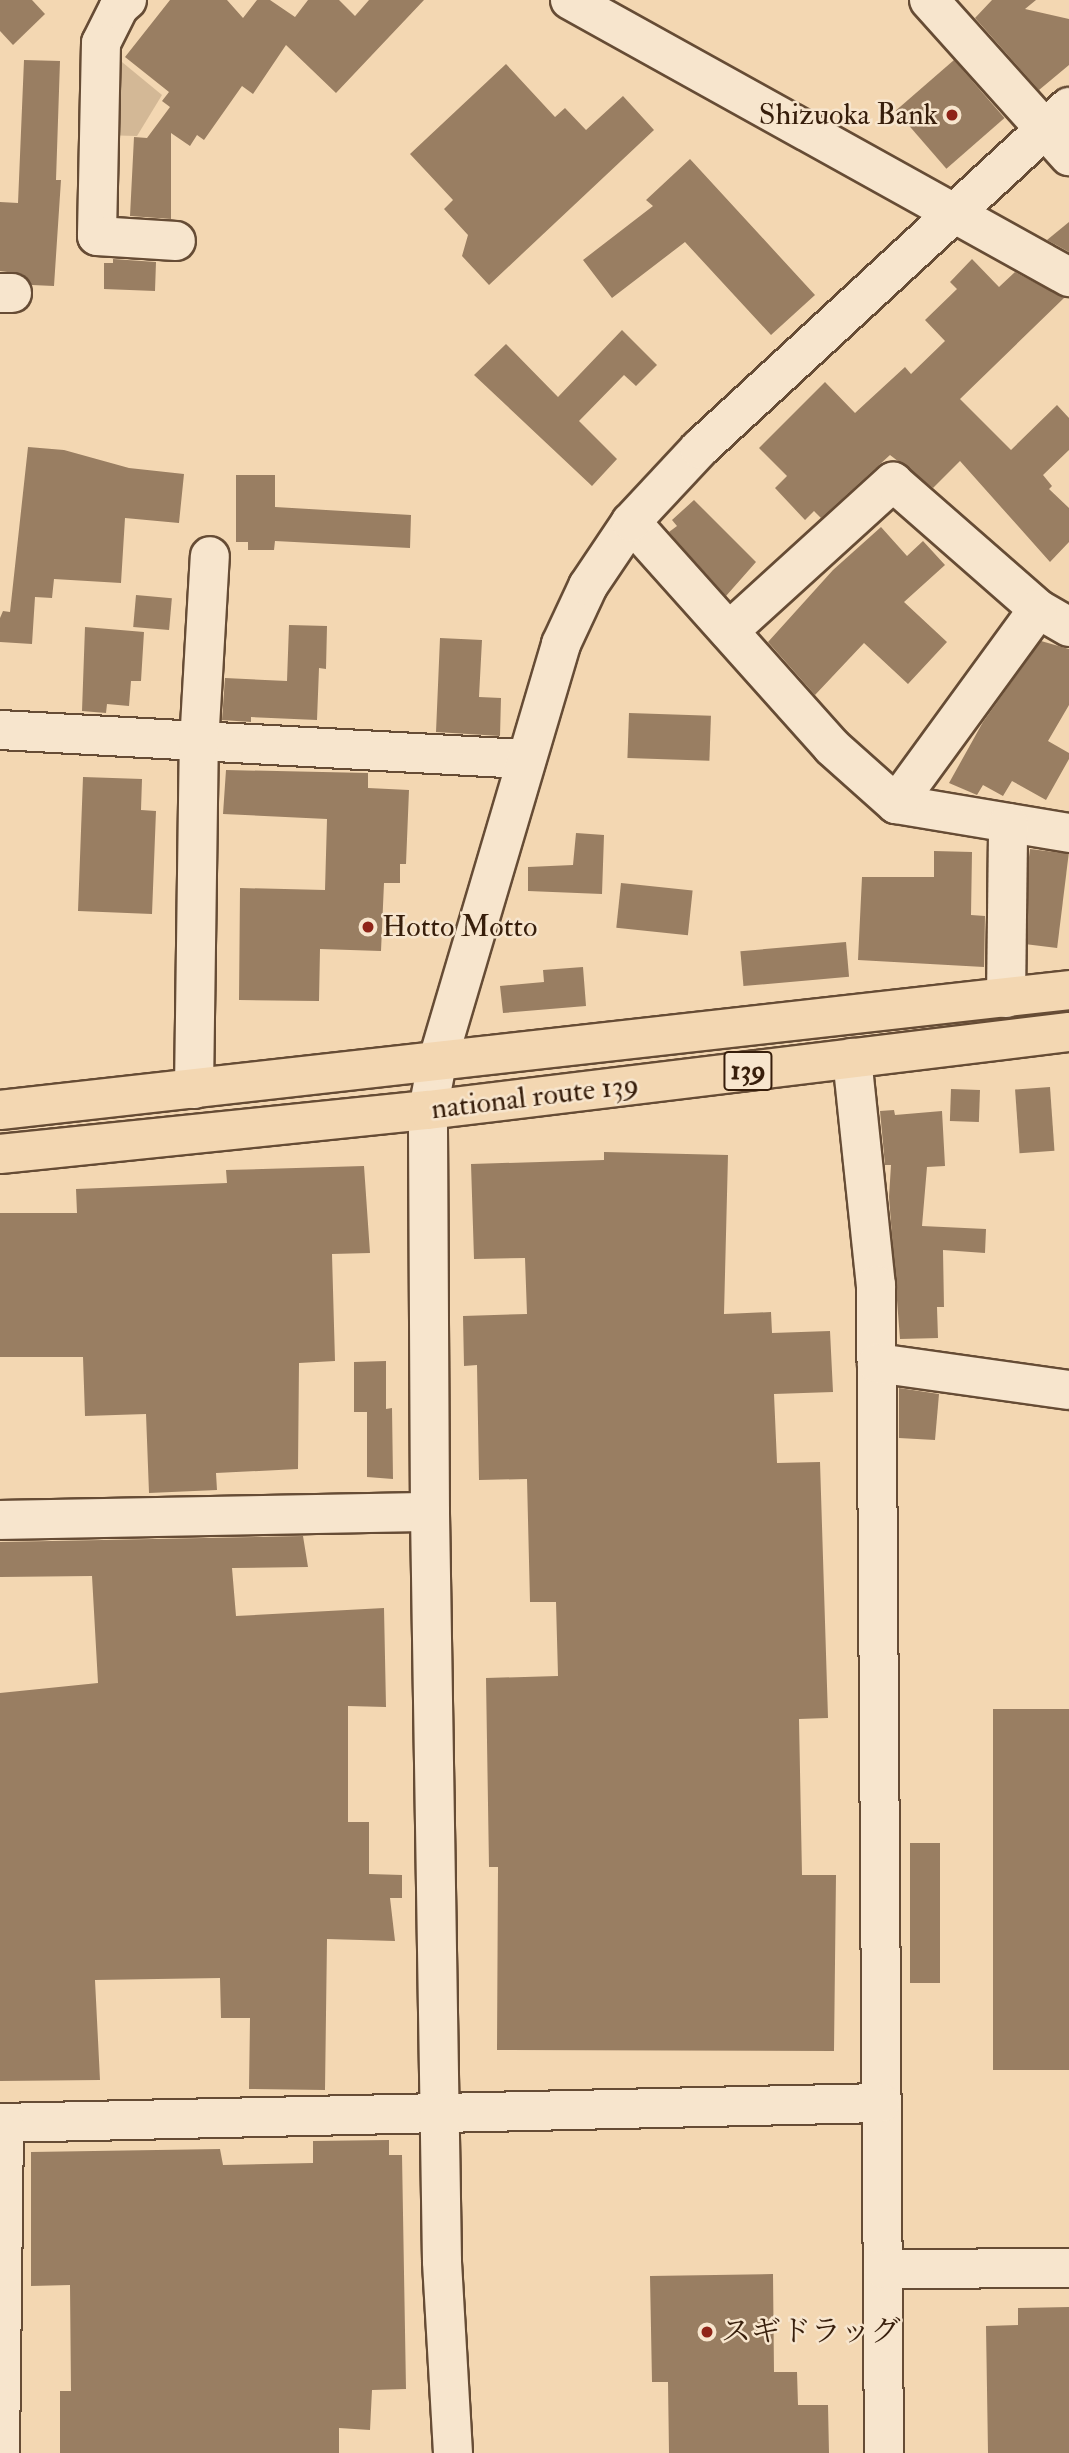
<!DOCTYPE html>
<html>
<head>
<meta charset="utf-8">
<style>
  body { margin:0 }
  #map { position:relative; width:1069px; height:2453px; overflow:hidden; background:#f3d7b2; font-family:"IM FELL Double Pica","Noto Serif JP",serif }
  div>[style] { position:absolute }
  [style*='--x'] { left:calc(var(--x)*1px); top:calc(var(--y)*1px); width:calc(var(--w)*1px); rotate:calc(var(--a)*1deg) }
  .green>* { inset:0; background:#d3b896 }
  .building>* { inset:0; background:#997e62; transform-origin:0 0 }
  .roads { filter:drop-shadow(2px 0 #664c35) drop-shadow(-2px 0 #664c35) drop-shadow(0 2px #664c35) drop-shadow(0 -2px #664c35) }
  .minor>* { height:38px; margin:-19px; padding:0 19px; transform-origin:19px; border-radius:19px; background:#f7e5cd }
  .highway>* { height:38px; margin:-19px; padding:0 19px; transform-origin:19px; border-radius:19px; background:#f3d7b2 }
  .dots>* { width:19px; height:19px; translate:-50% -50%; box-sizing:border-box; border:4px solid #f7e5cd; border-radius:50% }
  span { translate:-50% -50%; white-space:nowrap; text-align:center; line-height:1.15; -webkit-text-stroke:5px #f7e5cd; paint-order:stroke }
  .shield-label span { padding:2px 5px; background:#f7e5cd; border:2px solid; border-radius:5px; -webkit-text-stroke-width:0 }
  .shield-label { font-size:28px; color:#371e0b; font-weight:700 }
  .poi-label { font-size:30px; color:#371e0b }
  .right { translate:-100% -50%; text-align:right }
  .left { translate:0 -50%; text-align:left }
  .street-label { font-size:30px; color:#371e0b }
</style>
</head>
<body>
<div id="map">
  <div class="green">
    <i style="clip-path:polygon(111px 53px,162px 95px,137px 136px,99px 135px)"></i>
  </div>
  <div class="building">
    <i style="clip-path:polygon(0 0,32px 0,45px 14px,13px 45px,0 31px)"></i>
    <i style="clip-path:polygon(170px 0,227px 0,243px 18px,257px 0,270px 0,295px 17px,308px 0,339px 0,355px 16px,369px 0,424px 0,336px 93px,286px 45px,253px 94px,242px 86px,204px 140px,197px 135px,190px 146px,171px 133px,171px 219px,130px 216px,134px 137px,147px 138px,170px 107px,162px 101px,169px 92px,125px 57px)"></i>
    <i style="clip-path:polygon(992px 0,1036px 0,1025px 9px,1069px 19px,1069px 65px,1039px 90px,975px 18px)"></i>
    <i style="clip-path:polygon(24px 60px,60px 61px,56px 180px,61px 180px,54px 286px,32px 285px,22px 274px,0 271px,0 202px,18px 203px)"></i>
    <i style="left:954px;top:60px;width:77px;height:77px;rotate:49deg"></i>
    <i style="clip-path:polygon(506px 64px,555px 117px,565px 108px,586px 130px,623px 96px,654px 130px,489px 285px,462px 256px,468px 235px,444px 209px,453px 200px,410px 154px)"></i>
    <i style="clip-path:polygon(690px 159px,815px 295px,771px 335px,685px 242px,612px 298px,583px 260px,653px 206px,646px 200px)"></i>
    <i style="clip-path:polygon(1069px 222px,1069px 252px,1047px 240px)"></i>
    <i style="clip-path:polygon(113px 259px,156px 262px,155px 291px,104px 289px,104px 263px,113px 263px)"></i>
    <i style="clip-path:polygon(972px 259px,999px 287px,1015px 272px,1064px 298px,960px 399px,1011px 450px,1057px 405px,1069px 418px,1069px 450px,1043px 475px,1052px 486px,1049px 489px,1069px 508px,1069px 542px,1050px 562px,960px 461px,933px 488px,890px 455px,821px 518px,814px 511px,805px 520px,775px 488px,787px 476px,759px 448px,825px 382px,855px 413px,905px 367px,911px 374px,945px 341px,925px 320px,957px 289px,950px 282px)"></i>
    <i style="clip-path:polygon(622px 330px,657px 365px,636px 386px,624px 375px,579px 421px,617px 459px,592px 486px,474px 375px,506px 344px,558px 397px)"></i>
    <i style="clip-path:polygon(28px 447px,64px 450px,129px 468px,184px 474px,179px 523px,125px 518px,121px 583px,54px 579px,52px 598px,35px 597px,32px 644px,0 642px,0 618px,3px 611px,10px 612px)"></i>
    <i style="clip-path:polygon(236px 475px,275px 475px,275px 507px,411px 515px,410px 548px,275px 541px,274px 550px,248px 550px,248px 542px,236px 542px)"></i>
    <i style="clip-path:polygon(694px 500px,756px 562px,726px 596px,669px 532px,677px 526px,672px 520px)"></i>
    <i style="clip-path:polygon(881px 527px,907px 556px,923px 541px,945px 565px,904px 602px,947px 642px,908px 684px,864px 643px,815px 695px,768px 642px,833px 570px)"></i>
    <i style="left:136px;top:595px;width:36px;height:32px;rotate:5deg"></i>
    <i style="clip-path:polygon(289px 625px,327px 626px,326px 669px,319px 668px,317px 720px,251px 717px,251px 722px,222px 720px,225px 678px,287px 681px)"></i>
    <i style="clip-path:polygon(85px 627px,144px 632px,141px 681px,131px 681px,129px 706px,107px 704px,106px 713px,82px 711px)"></i>
    <i style="clip-path:polygon(440px 638px,482px 640px,479px 697px,501px 698px,500px 736px,436px 732px)"></i>
    <i style="clip-path:polygon(1041px 641px,1069px 649px,1069px 705px,1048px 741px,1069px 753px,1069px 759px,1046px 800px,1012px 781px,1003px 796px,983px 785px,977px 795px,949px 783px,983px 722px)"></i>
    <i style="left:629px;top:713px;width:82px;height:45px;rotate:2deg"></i>
    <i style="clip-path:polygon(226px 770px,368px 773px,368px 788px,409px 790px,406px 864px,400px 864px,400px 883px,384px 883px,381px 951px,320px 949px,319px 1001px,239px 1000px,240px 888px,325px 890px,327px 819px,223px 814px)"></i>
    <i style="clip-path:polygon(83px 777px,142px 779px,141px 810px,156px 811px,152px 914px,78px 911px)"></i>
    <i style="clip-path:polygon(576px 833px,604px 835px,602px 894px,528px 891px,528px 867px,573px 865px)"></i>
    <i style="left:1030px;top:849px;width:39px;height:95px;rotate:7deg"></i>
    <i style="clip-path:polygon(934px 851px,972px 852px,971px 915px,985px 916px,984px 967px,858px 960px,862px 877px,934px 877px)"></i>
    <i style="left:621px;top:883px;width:72px;height:45px;rotate:6deg"></i>
    <i style="left:846px;top:942px;width:35px;height:106px;rotate:85deg"></i>
    <i style="clip-path:polygon(583px 967px,586px 1006px,503px 1013px,500px 986px,544px 982px,543px 970px)"></i>
    <i style="left:1050px;top:1087px;width:64px;height:35px;rotate:86deg"></i>
    <i style="left:951px;top:1089px;width:29px;height:32px;rotate:2deg"></i>
    <i style="clip-path:polygon(894px 1110px,895px 1115px,942px 1111px,945px 1166px,927px 1167px,922px 1226px,986px 1229px,985px 1253px,943px 1250px,944px 1307px,937px 1307px,938px 1338px,900px 1339px,889px 1197px,891px 1165px,885px 1165px,880px 1111px)"></i>
    <i style="clip-path:polygon(604px 1152px,728px 1155px,724px 1314px,771px 1312px,772px 1333px,830px 1331px,833px 1392px,774px 1394px,777px 1463px,820px 1462px,828px 1718px,799px 1719px,802px 1875px,836px 1875px,834px 2051px,497px 2050px,498px 1867px,489px 1867px,486px 1678px,558px 1676px,556px 1602px,530px 1602px,527px 1479px,479px 1480px,477px 1365px,464px 1366px,463px 1316px,527px 1314px,525px 1258px,474px 1259px,471px 1164px,604px 1160px)"></i>
    <i style="clip-path:polygon(364px 1166px,370px 1253px,332px 1254px,335px 1361px,299px 1363px,298px 1469px,216px 1473px,217px 1490px,149px 1493px,146px 1414px,85px 1416px,83px 1357px,0 1357px,0 1213px,77px 1213px,76px 1189px,227px 1183px,226px 1170px)"></i>
    <i style="clip-path:polygon(386px 1361px,386px 1409px,392px 1408px,393px 1479px,367px 1477px,367px 1412px,354px 1412px,354px 1362px)"></i>
    <i style="clip-path:polygon(899px 1388px,939px 1394px,935px 1440px,899px 1438px)"></i>
    <i style="clip-path:polygon(303px 1536px,308px 1567px,232px 1568px,236px 1616px,384px 1608px,386px 1707px,348px 1706px,348px 1822px,369px 1822px,369px 1874px,402px 1875px,402px 1898px,390px 1898px,395px 1941px,327px 1939px,325px 2090px,249px 2089px,250px 2018px,221px 2018px,220px 1978px,95px 1980px,100px 2080px,0 2081px,0 1693px,98px 1683px,92px 1576px,0 1577px,0 1542px)"></i>
    <i style="left:1069px;top:1709px;width:361px;height:76px;rotate:90deg"></i>
    <i style="left:910px;top:1843px;width:30px;height:140px"></i>
    <i style="clip-path:polygon(389px 2140px,389px 2155px,402px 2155px,406px 2389px,372px 2390px,370px 2430px,339px 2428px,339px 2453px,60px 2453px,60px 2391px,71px 2391px,70px 2285px,31px 2286px,31px 2152px,220px 2149px,223px 2165px,313px 2163px,313px 2141px)"></i>
    <i style="clip-path:polygon(773px 2274px,774px 2372px,797px 2372px,798px 2405px,828px 2405px,829px 2453px,669px 2453px,668px 2382px,652px 2382px,650px 2276px)"></i>
    <i style="clip-path:polygon(1069px 2307px,1069px 2453px,988px 2453px,986px 2326px,1018px 2325px,1018px 2308px)"></i>
  </div>
  <div class="roads">
    <div class="minor">
      <i style="--x:127;--y:0;--w:11;--a:139"></i>
      <i style="--x:119;--y:7;--w:40;--a:116.6"></i>
      <i style="--x:101;--y:43;--w:193;--a:91.2"></i>
      <i style="--x:97;--y:236;--w:79;--a:3.6"></i>
      <i style="--x:570;--y:0;--w:571;--a:29.04"></i>
      <i style="--x:929;--y:0;--w:210;--a:48.1"></i>
      <i style="--x:0;--y:293;--w:12;--a:0"></i>
      <i style="--x:631;--y:522;--w:302;--a:48.2"></i>
      <i style="--x:832;--y:747;--w:86;--a:41.7"></i>
      <i style="--x:896;--y:804;--w:175;--a:9.5"></i>
      <i style="--x:729;--y:631;--w:222;--a:-42.3"></i>
      <i style="--x:893;--y:482;--w:193;--a:41.2"></i>
      <i style="--x:1038;--y:609;--w:36;--a:30"></i>
      <i style="--x:0;--y:730;--w:525;--a:3.17"></i>
      <i style="--x:896;--y:804;--w:241;--a:-53.9"></i>
      <i style="--x:1006;--y:998;--w:175;--a:-89.3"></i>
      <i style="--x:852;--y:1058;--w:228;--a:84"></i>
      <i style="--x:876;--y:1285;--w:1168;--a:89.61"></i>
      <i style="--x:194;--y:1089;--w:345;--a:-89.2"></i>
      <i style="--x:199;--y:744;--w:188;--a:-86.7"></i>
      <i style="--x:877;--y:1363;--w:194;--a:8"></i>
      <i style="--x:0;--y:1520;--w:430;--a:-1.1"></i>
      <i style="--x:0;--y:2123;--w:881;--a:-1.3"></i>
      <i style="--x:884;--y:2269;--w:185;--a:-0.3"></i>
      <i style="--x:0;--y:2453;--w:330;--a:-89.3"></i>
      <i style="--x:453;--y:2453;--w:192;--a:-93.3"></i>
      <i style="--x:442;--y:2261;--w:749;--a:-90.92"></i>
      <i style="--x:430;--y:1512;--w:402;--a:-90.3"></i>
      <i style="--x:428;--y:1110;--w:48;--a:-79.2"></i>
      <i style="--x:437;--y:1063;--w:437;--a:-73.5"></i>
      <i style="--x:561;--y:644;--w:64;--a:-65"></i>
      <i style="--x:588;--y:586;--w:77;--a:-56.1"></i>
      <i style="--x:631;--y:522;--w:100;--a:-47"></i>
      <i style="--x:699;--y:449;--w:504;--a:-42.75"></i>
    </div>
    <div class="highway">
      <i style="--x:0;--y:1110;--w:1076;--a:-6.4"></i>
      <i style="--x:0;--y:1154;--w:430;--a:-5.9"></i>
      <i style="--x:428;--y:1110;--w:646;--a:-6.94"></i>
    </div>
  </div>
  <div class="dots">
    <i style="left:952px;top:115px;background:#8f2418"></i>
    <i style="left:368px;top:927px;background:#8f2418"></i>
    <i style="left:707px;top:2332px;background:#8f2418"></i>
  </div>
  <div class="shield-label">
    <span style="left:748px;top:1071px">139</span>
  </div>
  <div class="poi-label">
    <span class="right" style="left:938px;top:115px">Shizuoka Bank</span>
    <span class="left" style="left:382px;top:927px">Hotto Motto</span>
    <span class="left" style="left:721px;top:2332px">スギドラッグ</span>
  </div>
  <div class="street-label">
    <span style="left:535px;top:1097px;rotate:-7deg">national route 139</span>
  </div>
</div>
</body>
</html>
